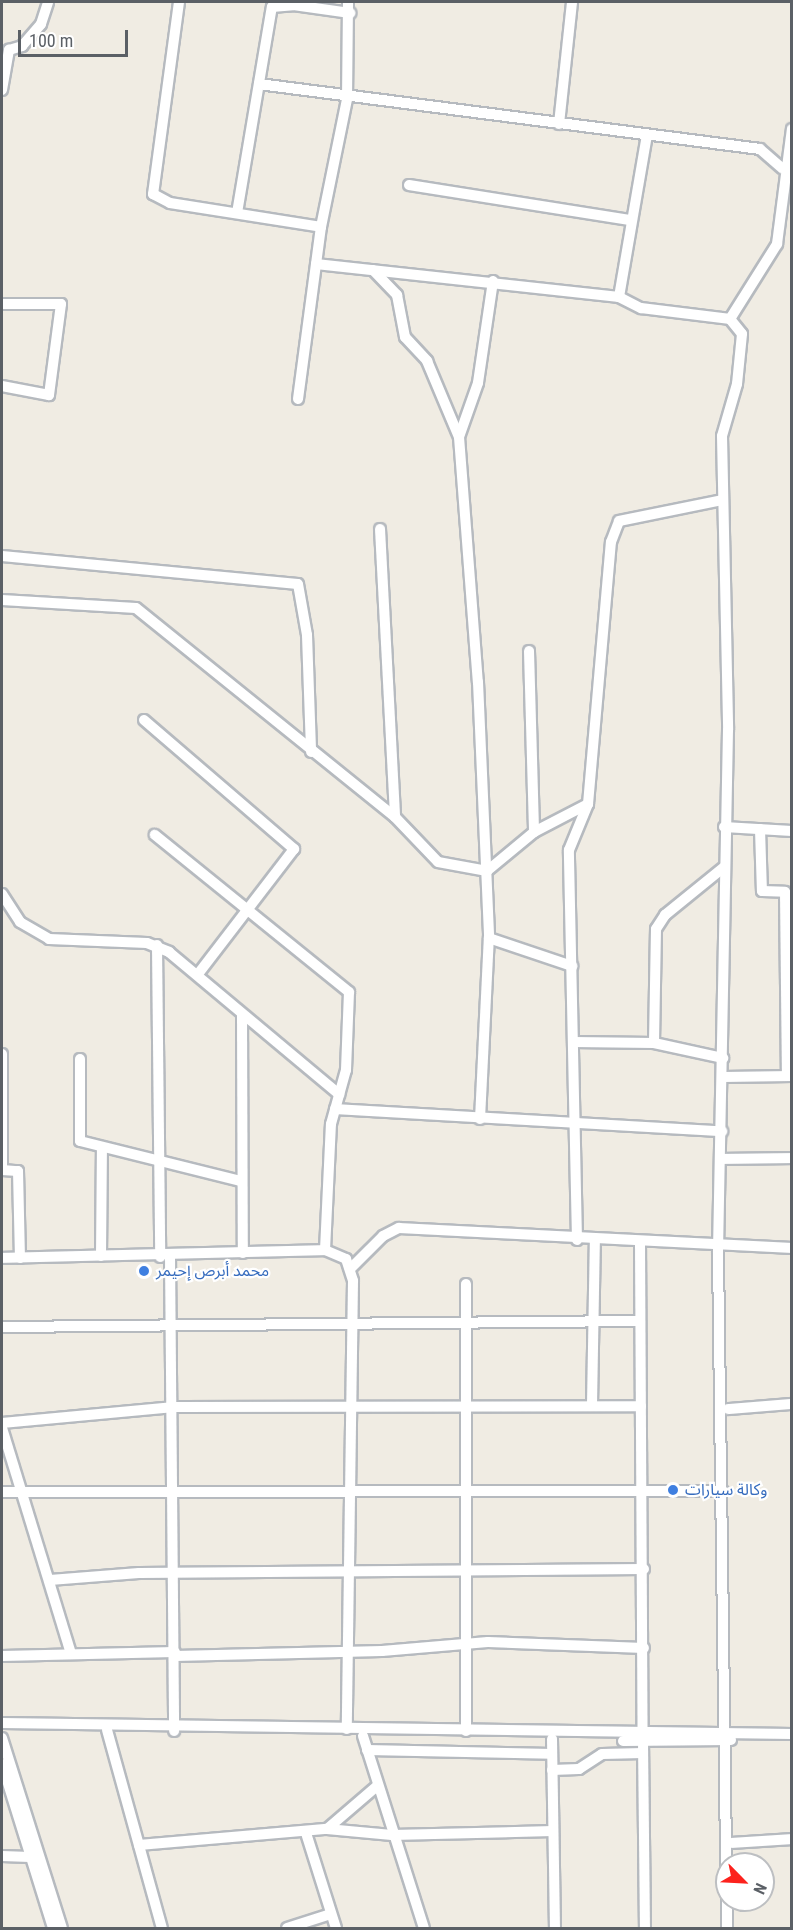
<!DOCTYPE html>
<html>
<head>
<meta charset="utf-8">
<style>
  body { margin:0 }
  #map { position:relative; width:793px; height:1930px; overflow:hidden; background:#f0ece3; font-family:"Roboto Condensed","Noto Sans Arabic",sans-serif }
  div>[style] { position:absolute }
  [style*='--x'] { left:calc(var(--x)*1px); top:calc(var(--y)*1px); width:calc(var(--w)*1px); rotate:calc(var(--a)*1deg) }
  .roads { filter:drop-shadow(2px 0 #b6babf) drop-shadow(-2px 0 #b6babf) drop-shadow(0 2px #b6babf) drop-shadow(0 -2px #b6babf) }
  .minor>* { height:10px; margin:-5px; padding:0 5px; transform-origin:5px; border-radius:5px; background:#fff }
  .dots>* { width:16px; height:16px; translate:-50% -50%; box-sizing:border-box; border:3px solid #fff; border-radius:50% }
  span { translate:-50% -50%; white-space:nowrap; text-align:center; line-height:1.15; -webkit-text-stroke:4.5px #fff; paint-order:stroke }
  .shop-label { font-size:16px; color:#366cbe }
  .left { translate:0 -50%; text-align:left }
  .frame { position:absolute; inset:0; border:3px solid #5b6066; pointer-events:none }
  .north { position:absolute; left:715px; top:1852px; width:60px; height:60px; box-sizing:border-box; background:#fff; border:2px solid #bdbfc2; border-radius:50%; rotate:114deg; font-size:16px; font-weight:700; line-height:24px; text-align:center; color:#5b6066 }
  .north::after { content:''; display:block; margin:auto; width:21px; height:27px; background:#fc221d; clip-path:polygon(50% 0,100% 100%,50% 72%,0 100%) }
  .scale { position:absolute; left:18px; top:30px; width:110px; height:27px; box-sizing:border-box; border:3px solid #5b6066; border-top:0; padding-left:8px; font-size:18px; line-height:21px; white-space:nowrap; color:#5b6066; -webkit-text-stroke:4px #fff; paint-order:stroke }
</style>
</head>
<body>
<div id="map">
  <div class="roads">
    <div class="minor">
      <i style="--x:179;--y:2;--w:194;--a:97.7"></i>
      <i style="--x:153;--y:194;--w:19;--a:28"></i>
      <i style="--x:170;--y:203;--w:153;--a:9"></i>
      <i style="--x:259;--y:84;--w:505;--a:7.39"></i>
      <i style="--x:760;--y:149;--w:30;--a:41"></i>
      <i style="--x:2;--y:90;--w:41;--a:-80.1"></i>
      <i style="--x:9;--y:50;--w:14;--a:-17"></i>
      <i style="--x:22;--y:46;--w:29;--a:-49"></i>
      <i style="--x:41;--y:24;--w:23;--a:-72"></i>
      <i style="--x:559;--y:124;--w:123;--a:-83.9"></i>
      <i style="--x:409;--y:185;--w:225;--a:9"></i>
      <i style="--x:237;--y:213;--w:209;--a:-80.4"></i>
      <i style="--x:272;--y:7;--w:21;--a:-5"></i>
      <i style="--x:293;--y:5;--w:58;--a:8"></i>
      <i style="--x:316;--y:264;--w:305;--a:6.2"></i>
      <i style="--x:619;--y:297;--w:25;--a:27"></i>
      <i style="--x:641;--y:308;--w:90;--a:7"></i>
      <i style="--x:730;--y:319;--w:19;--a:51"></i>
      <i style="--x:742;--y:334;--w:50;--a:95.7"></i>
      <i style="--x:737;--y:384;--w:54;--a:106.1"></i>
      <i style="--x:722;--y:436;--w:294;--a:88.8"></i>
      <i style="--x:728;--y:730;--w:523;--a:91.1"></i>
      <i style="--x:718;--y:1253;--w:675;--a:89.24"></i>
      <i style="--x:373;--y:270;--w:35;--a:46"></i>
      <i style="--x:397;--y:295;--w:43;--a:79.2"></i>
      <i style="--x:405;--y:337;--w:33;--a:47"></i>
      <i style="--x:427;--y:361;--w:82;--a:67.2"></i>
      <i style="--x:493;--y:281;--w:103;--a:98.4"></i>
      <i style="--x:478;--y:383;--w:57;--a:109.4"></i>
      <i style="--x:459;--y:437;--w:246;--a:85.6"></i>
      <i style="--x:478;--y:682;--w:256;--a:87.5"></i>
      <i style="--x:489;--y:938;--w:88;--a:18.6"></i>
      <i style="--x:619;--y:297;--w:164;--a:-80.2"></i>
      <i style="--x:2;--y:304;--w:59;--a:0"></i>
      <i style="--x:61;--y:304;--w:92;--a:97.5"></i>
      <i style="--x:49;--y:395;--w:48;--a:-169.2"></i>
      <i style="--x:730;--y:319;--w:89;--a:-57.9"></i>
      <i style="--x:777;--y:244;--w:116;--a:-82.6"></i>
      <i style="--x:298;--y:399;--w:174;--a:-82.4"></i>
      <i style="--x:321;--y:227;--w:131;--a:-78.5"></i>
      <i style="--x:347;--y:99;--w:97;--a:-89.4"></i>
      <i style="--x:380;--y:529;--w:288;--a:87"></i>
      <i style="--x:2;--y:556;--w:297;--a:5.4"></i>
      <i style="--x:298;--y:584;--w:52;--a:80"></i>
      <i style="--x:307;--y:635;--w:117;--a:88"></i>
      <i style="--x:2;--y:600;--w:134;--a:3.4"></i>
      <i style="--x:136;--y:608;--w:333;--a:38.9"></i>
      <i style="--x:395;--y:817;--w:62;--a:46.3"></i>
      <i style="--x:438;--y:862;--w:50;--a:10.4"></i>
      <i style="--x:487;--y:871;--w:61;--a:-39.7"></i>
      <i style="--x:534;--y:832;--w:61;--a:-27.4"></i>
      <i style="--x:529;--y:651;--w:181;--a:88.4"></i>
      <i style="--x:144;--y:720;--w:198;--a:40.7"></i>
      <i style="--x:294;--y:849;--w:158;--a:127.5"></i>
      <i style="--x:724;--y:827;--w:68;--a:3.4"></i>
      <i style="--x:760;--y:829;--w:62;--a:88.2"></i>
      <i style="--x:762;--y:891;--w:23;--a:2"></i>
      <i style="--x:785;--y:892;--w:184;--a:89.4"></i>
      <i style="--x:2;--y:894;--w:33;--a:57"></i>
      <i style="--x:20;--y:922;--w:34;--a:30"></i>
      <i style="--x:49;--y:939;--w:98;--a:2.3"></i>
      <i style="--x:147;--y:943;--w:24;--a:22"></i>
      <i style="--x:169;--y:952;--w:222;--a:39.9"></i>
      <i style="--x:157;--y:945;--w:312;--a:89.4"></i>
      <i style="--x:242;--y:1014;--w:239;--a:89.8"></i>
      <i style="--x:573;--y:1042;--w:81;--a:0.7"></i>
      <i style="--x:654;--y:1043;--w:71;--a:12.3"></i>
      <i style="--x:654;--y:1043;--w:114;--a:-89"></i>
      <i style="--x:656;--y:929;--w:17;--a:-57"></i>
      <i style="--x:665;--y:915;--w:76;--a:-39.1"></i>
      <i style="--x:2;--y:1054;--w:116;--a:90"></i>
      <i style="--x:80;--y:1059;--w:82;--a:90"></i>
      <i style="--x:80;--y:1141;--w:165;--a:14"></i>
      <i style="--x:723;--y:1077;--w:69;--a:-0.8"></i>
      <i style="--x:335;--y:1109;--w:388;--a:3.3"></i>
      <i style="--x:480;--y:1119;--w:181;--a:-87.2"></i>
      <i style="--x:722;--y:1159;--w:70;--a:-0.8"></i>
      <i style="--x:2;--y:1170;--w:16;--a:4"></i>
      <i style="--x:18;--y:1171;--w:87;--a:88.7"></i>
      <i style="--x:577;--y:1240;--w:390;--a:-91.2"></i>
      <i style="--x:569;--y:850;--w:50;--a:-67.6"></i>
      <i style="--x:588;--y:804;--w:263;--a:-85"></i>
      <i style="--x:611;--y:542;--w:22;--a:-69"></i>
      <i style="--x:619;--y:521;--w:105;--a:-11.5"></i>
      <i style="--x:640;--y:1242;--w:492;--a:89.7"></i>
      <i style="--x:325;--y:1250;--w:23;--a:23"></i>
      <i style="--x:346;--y:1259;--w:23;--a:72"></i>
      <i style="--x:353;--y:1281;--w:448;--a:90.8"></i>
      <i style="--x:101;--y:1256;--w:109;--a:-89.5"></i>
      <i style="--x:170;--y:1257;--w:474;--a:89.5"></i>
      <i style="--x:2;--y:1258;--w:323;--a:-1.4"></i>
      <i style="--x:325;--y:1250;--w:126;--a:-87.3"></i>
      <i style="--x:331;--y:1124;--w:56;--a:-74.5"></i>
      <i style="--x:346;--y:1070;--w:78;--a:-87.8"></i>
      <i style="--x:349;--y:992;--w:250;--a:-141"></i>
      <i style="--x:351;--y:1268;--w:45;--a:-45"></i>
      <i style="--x:383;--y:1236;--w:18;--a:-27"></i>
      <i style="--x:399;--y:1228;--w:394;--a:2.9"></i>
      <i style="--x:2;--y:1327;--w:636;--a:-0.54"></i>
      <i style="--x:592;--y:1405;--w:165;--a:-89"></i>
      <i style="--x:728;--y:1409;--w:64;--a:-4.5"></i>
      <i style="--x:2;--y:1423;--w:173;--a:-5.3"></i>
      <i style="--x:174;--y:1407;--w:467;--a:-0.1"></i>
      <i style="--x:2;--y:1428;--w:235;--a:73"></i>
      <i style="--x:2;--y:1492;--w:721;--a:-0.08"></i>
      <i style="--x:50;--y:1580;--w:89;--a:-4.5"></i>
      <i style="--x:139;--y:1573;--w:505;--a:-0.45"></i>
      <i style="--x:2;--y:1656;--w:173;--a:-1.3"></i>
      <i style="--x:175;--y:1656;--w:207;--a:-1.4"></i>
      <i style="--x:382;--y:1651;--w:106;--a:-4.9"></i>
      <i style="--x:488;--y:1642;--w:156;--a:2.2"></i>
      <i style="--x:2;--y:1723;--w:790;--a:0.8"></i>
      <i style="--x:107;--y:1730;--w:205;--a:74.5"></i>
      <i style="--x:466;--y:1731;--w:447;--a:-90"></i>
      <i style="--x:363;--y:1736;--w:201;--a:72.4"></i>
      <i style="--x:2;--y:1738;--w:199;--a:72.5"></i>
      <i style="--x:552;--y:1739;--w:189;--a:89.1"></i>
      <i style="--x:623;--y:1741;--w:108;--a:-0.5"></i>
      <i style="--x:643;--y:1741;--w:187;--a:89.4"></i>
      <i style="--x:367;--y:1750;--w:185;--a:1.2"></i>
      <i style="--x:2;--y:1764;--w:172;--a:72.7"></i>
      <i style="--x:552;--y:1770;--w:27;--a:-2"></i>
      <i style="--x:579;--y:1769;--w:27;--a:-33"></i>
      <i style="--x:602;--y:1754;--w:41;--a:-1.4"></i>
      <i style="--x:327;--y:1829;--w:66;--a:-40.7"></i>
      <i style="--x:306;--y:1833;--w:100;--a:72.5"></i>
      <i style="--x:732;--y:1843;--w:60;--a:-3.8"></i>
      <i style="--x:139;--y:1845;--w:189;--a:-4.9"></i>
      <i style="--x:327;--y:1829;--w:65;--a:5.3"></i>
      <i style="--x:392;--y:1835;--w:161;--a:-1.4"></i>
      <i style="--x:2;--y:1856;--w:28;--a:2"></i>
      <i style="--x:287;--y:1928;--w:46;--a:-17.7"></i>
    </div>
  </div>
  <div class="dots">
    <i style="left:144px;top:1271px;background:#3f7fe0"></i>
    <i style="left:673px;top:1490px;background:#3f7fe0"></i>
  </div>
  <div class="shop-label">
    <span class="left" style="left:156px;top:1271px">محمد أبرص إحيمر</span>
    <span class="left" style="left:685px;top:1490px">وكالة سيارات</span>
  </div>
  <div class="frame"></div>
  <div class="north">N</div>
  <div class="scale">100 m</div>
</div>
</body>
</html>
